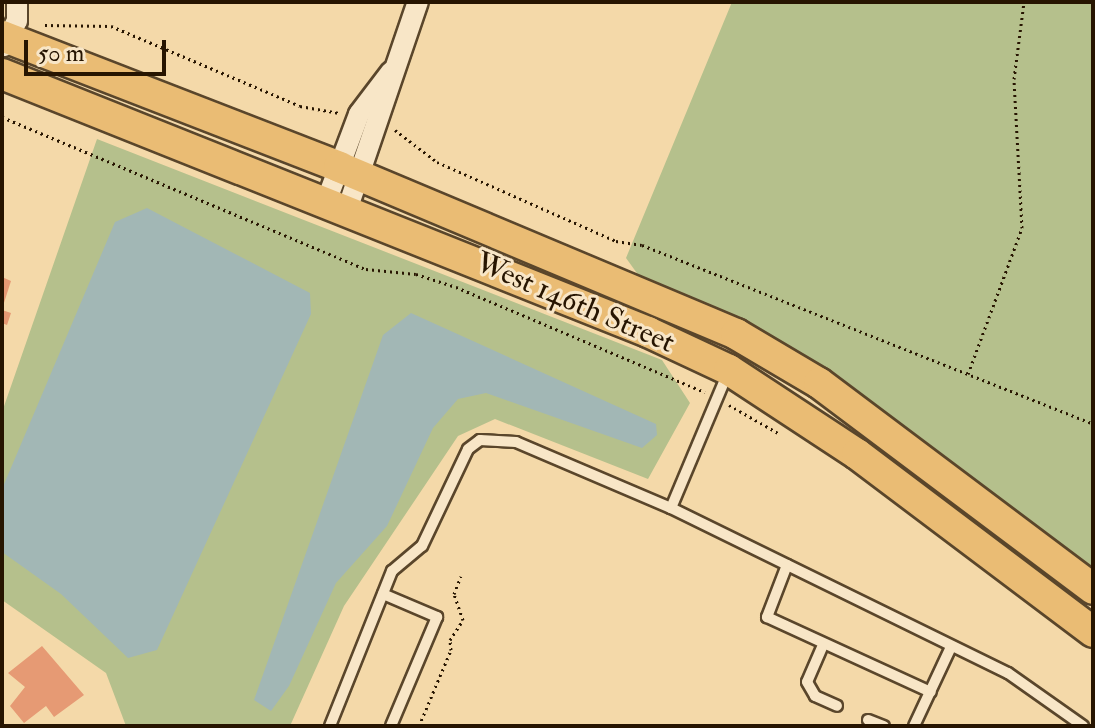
<!DOCTYPE html>
<html>
<head>
<meta charset="utf-8">
<style>
  body { margin:0 }
  #map { position:relative; width:1095px; height:728px; overflow:hidden; background:#f4d9a9; font-family:"IM FELL Double Pica",serif }
  div>[style] { position:absolute }
  [style*='--x'] { left:calc(var(--x)*1px); top:calc(var(--y)*1px); width:calc(var(--w)*1px); rotate:calc(var(--a)*1deg) }
  .green>* { inset:0; background:#b5c08c }
  .water>* { inset:0; background:#a2b7b5 }
  .building>* { inset:0; background:#e69a74 }
  .path>* { height:3px; margin-top:-1.5px; transform-origin:0; background:repeating-linear-gradient(90deg,#271501 0 2px,transparent 0 6px) }
  .roads { filter:drop-shadow(2px 0 #5a462b) drop-shadow(-2px 0 #5a462b) drop-shadow(0 2px #5a462b) drop-shadow(0 -2px #5a462b) }
  .service>* { height:10px; margin:-5px; padding:0 5px; transform-origin:5px; border-radius:5px; background:#f8e6c7 }
  .minor>* { height:20px; margin:-10px; padding:0 10px; transform-origin:10px; border-radius:10px; background:#f8e6c7 }
  .primary>* { height:30px; margin:-15px; padding:0 15px; transform-origin:15px; border-radius:15px; background:#eabc74 }
  span { translate:-50% -50%; white-space:nowrap; text-align:center; line-height:1.15; -webkit-text-stroke:6px #f8e6c7; paint-order:stroke }
  .street-label { font-size:30px; color:#271501 }
  .frame { position:absolute; inset:0; border:4px solid #271501; pointer-events:none }
  .scale { position:absolute; left:24px; top:40px; width:142px; height:36px; box-sizing:border-box; border:4px solid #271501; border-top:0; padding-left:10px; font-size:24px; line-height:28px; white-space:nowrap; color:#271501; -webkit-text-stroke:6px #f8e6c7; paint-order:stroke }
</style>
</head>
<body>
<div id="map">
  <div class="green">
    <i style="clip-path:polygon(732px 2px,1093px 2px,1093px 572px,818px 364px,639px 276px,626px 258px)"></i>
    <i style="clip-path:polygon(97px 139px,662px 360px,690px 403px,648px 479px,495px 419px,458px 436px,344px 606px,290px 726px,126px 726px,106px 673px,2px 600px,2px 412px)"></i>
  </div>
  <div class="water">
    <i style="clip-path:polygon(147px 208px,310px 293px,311px 314px,157px 650px,128px 658px,61px 594px,2px 552px,2px 489px,115px 222px)"></i>
    <i style="clip-path:polygon(411px 313px,656px 424px,657px 435px,642px 448px,486px 393px,458px 399px,433px 428px,387px 526px,336px 583px,289px 686px,271px 711px,254px 700px,383px 335px)"></i>
  </div>
  <div class="building">
    <i style="clip-path:polygon(2px 277px,11px 281px,2px 309px)"></i>
    <i style="clip-path:polygon(2px 310px,11px 313px,7px 325px,2px 323px)"></i>
    <i style="clip-path:polygon(42px 646px,84px 695px,54px 717px,46px 706px,24px 723px,10px 706px,25px 687px,8px 673px)"></i>
  </div>
  <div class="path">
    <i style="--x:45;--y:25;--w:66;--a:0.9"></i>
    <i style="--x:111;--y:26;--w:205;--a:22.9"></i>
    <i style="--x:300;--y:106;--w:40;--a:10"></i>
    <i style="--x:2;--y:117;--w:394;--a:22.7"></i>
    <i style="--x:366;--y:269;--w:50;--a:5.7"></i>
    <i style="--x:416;--y:274;--w:42;--a:18"></i>
    <i style="--x:456;--y:287;--w:270;--a:22.9"></i>
    <i style="--x:395;--y:130;--w:53;--a:37.3"></i>
    <i style="--x:437;--y:162;--w:196;--a:23.8"></i>
    <i style="--x:616;--y:241;--w:26;--a:9"></i>
    <i style="--x:642;--y:245;--w:485;--a:21.6"></i>
    <i style="--x:968;--y:374;--w:156;--a:-69.7"></i>
    <i style="--x:1022;--y:228;--w:149;--a:-93.1"></i>
    <i style="--x:1014;--y:79;--w:78;--a:-82.6"></i>
    <i style="--x:729;--y:405;--w:56;--a:29.7"></i>
    <i style="--x:419;--y:726;--w:82;--a:-67.2"></i>
    <i style="--x:451;--y:650;--w:10;--a:-96"></i>
    <i style="--x:450;--y:640;--w:24;--a:-57"></i>
    <i style="--x:463;--y:620;--w:28;--a:-109"></i>
    <i style="--x:454;--y:594;--w:19;--a:-69"></i>
  </div>
  <div class="roads">
    <div class="service">
      <i style="--x:671;--y:508;--w:375;--a:26.1"></i>
      <i style="--x:1008;--y:673;--w:92;--a:35.2"></i>
      <i style="--x:787;--y:565;--w:56;--a:111"></i>
      <i style="--x:767;--y:617;--w:180;--a:24.6"></i>
      <i style="--x:383;--y:594;--w:59;--a:23.1"></i>
      <i style="--x:437;--y:617;--w:118;--a:112.9"></i>
      <i style="--x:823;--y:645;--w:40;--a:113.4"></i>
      <i style="--x:807;--y:682;--w:16;--a:60"></i>
      <i style="--x:815;--y:696;--w:24;--a:24"></i>
      <i style="--x:868;--y:720;--w:17;--a:21"></i>
      <i style="--x:330;--y:726;--w:167;--a:-68.2"></i>
      <i style="--x:392;--y:571;--w:39;--a:-40"></i>
      <i style="--x:422;--y:546;--w:107;--a:-64.6"></i>
      <i style="--x:468;--y:449;--w:15;--a:-37"></i>
      <i style="--x:480;--y:440;--w:36;--a:3"></i>
      <i style="--x:516;--y:442;--w:168;--a:23.1"></i>
      <i style="--x:671;--y:508;--w:144;--a:-67.2"></i>
      <i style="--x:914;--y:726;--w:87;--a:-64.9"></i>
    </div>
    <div class="minor">
      <i style="--x:4;--y:46;--w:28;--a:-63"></i>
      <i style="--x:17;--y:21;--w:19;--a:-90"></i>
      <i style="--x:326;--y:202;--w:94;--a:-69.4"></i>
      <i style="--x:359;--y:114;--w:53;--a:-52.7"></i>
      <i style="--x:347;--y:210;--w:220;--a:-71.2"></i>
    </div>
    <div class="primary">
      <i style="--x:2;--y:36;--w:362;--a:21.2"></i>
      <i style="--x:339;--y:167;--w:431;--a:22.8"></i>
      <i style="--x:736;--y:334;--w:96;--a:30.6"></i>
      <i style="--x:819;--y:383;--w:343;--a:36.9"></i>
      <i style="--x:2;--y:74;--w:696;--a:21.77"></i>
      <i style="--x:648;--y:332;--w:89;--a:25.1"></i>
      <i style="--x:729;--y:370;--w:153;--a:33.3"></i>
      <i style="--x:857;--y:454;--w:296;--a:37"></i>
    </div>
  </div>
  <div class="street-label">
    <span style="left:575px;top:303px;rotate:23deg">West 146th Street</span>
  </div>
  <div class="frame"></div>
  <div class="scale">50 m</div>
</div>
</body>
</html>
